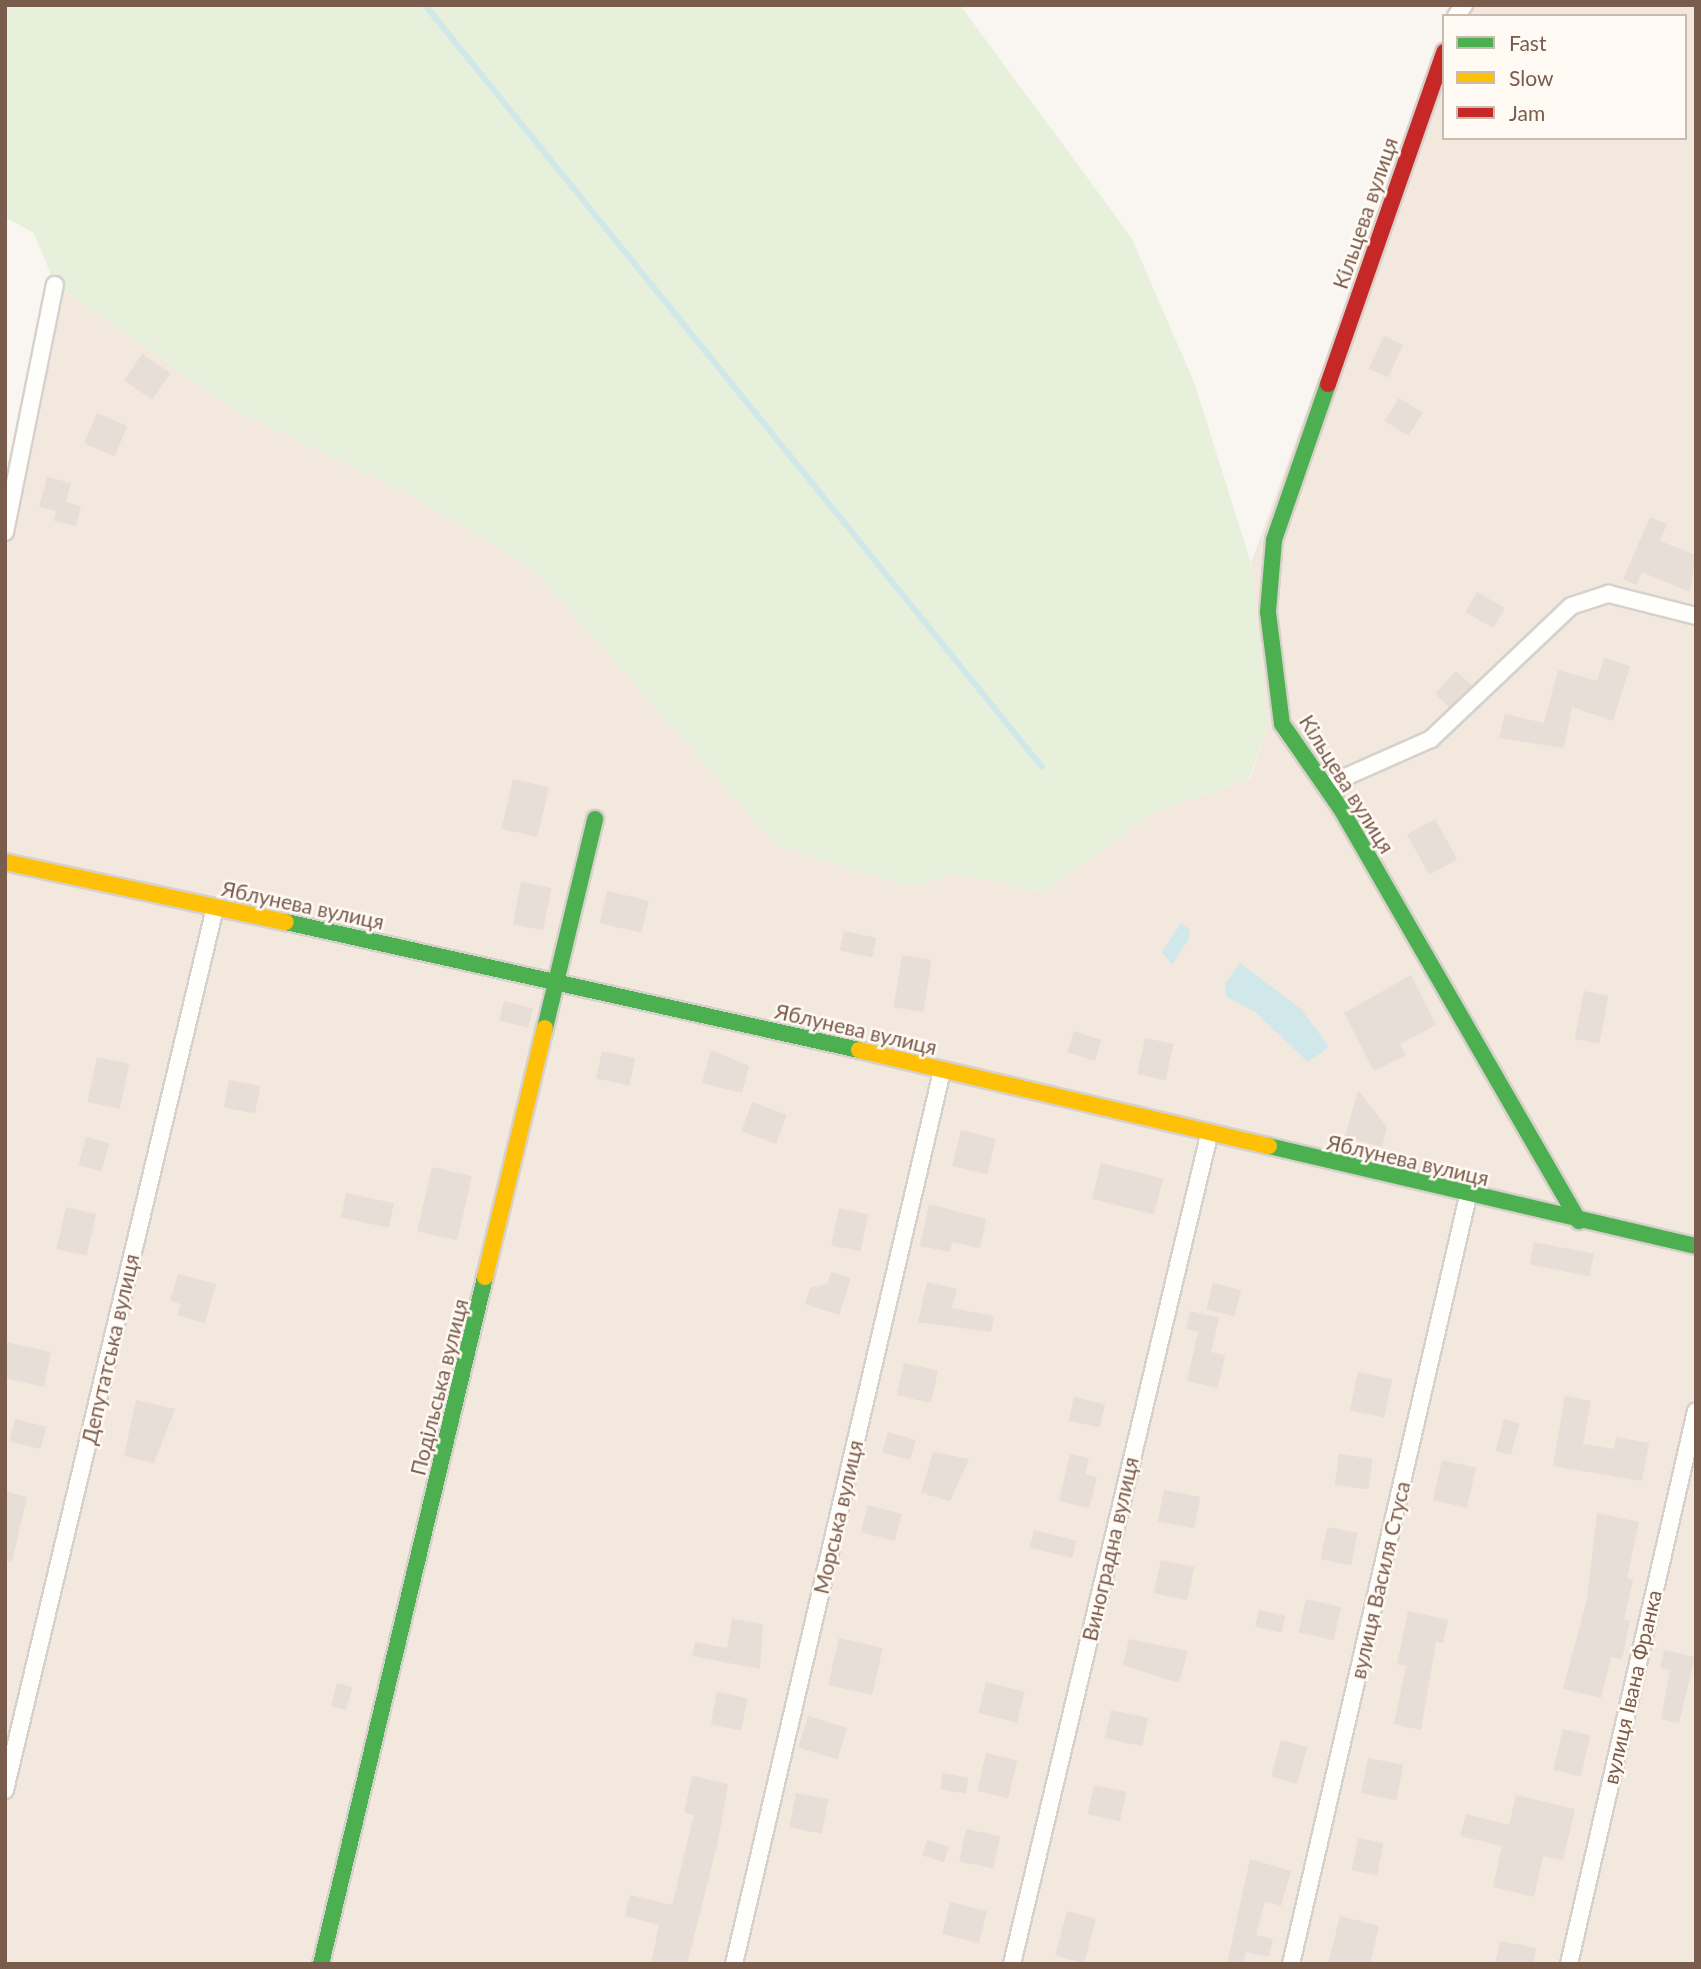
<!DOCTYPE html>
<html>
<head>
<meta charset="utf-8">
<style>
  body { margin:0 }
  #map { position:relative; width:1701px; height:1969px; overflow:hidden; background:#f9f5f0; font-family:Lato,sans-serif }
  div>[style] { position:absolute }
  [style*='--x'] { left:calc(var(--x)*1px); top:calc(var(--y)*1px); width:calc(var(--w)*1px); rotate:calc(var(--a)*1deg) }
  .residential>* { inset:0; background:#f2e8de }
  .green>* { inset:0; background:#e7f0db }
  .water>* { inset:0; background:#d0e8ea }
  .stream>* { height:6px; margin:-3px; padding:0 3px; transform-origin:3px; border-radius:3px; background:#d0e8ea }
  .building>* { inset:0; background:#e6ded7; transform-origin:0 0 }
  .roads { filter:drop-shadow(2px 0 #d7d1cb) drop-shadow(-2px 0 #d7d1cb) drop-shadow(0 2px #d7d1cb) drop-shadow(0 -2px #d7d1cb) }
  .street>* { height:16px; margin:-8px; padding:0 8px; transform-origin:8px; border-radius:8px; background:#fefefd }
  .fast>* { height:16px; margin:-8px; padding:0 8px; transform-origin:8px; border-radius:8px; background:#4caf50 }
  .slow>* { height:16px; margin:-8px; padding:0 8px; transform-origin:8px; border-radius:8px; background:#ffc107 }
  .jam>* { height:16px; margin:-8px; padding:0 8px; transform-origin:8px; border-radius:8px; background:#c62828 }
  span { translate:-50% -50%; white-space:nowrap; text-align:center; line-height:1.15; -webkit-text-stroke:5px #fffaf3; paint-order:stroke }
  .street-label { font-size:21px; color:#7a5c4d }
  .frame { position:absolute; inset:0; border:7px solid #7a5c4d; pointer-events:none }
  .legend { position:absolute; left:1442px; top:14px; width:245px; height:126px; box-sizing:border-box; background:#fffaf3; border:2px solid #cabbb1; margin:0; padding:9px 12px; list-style:none; font-size:21px; color:#7a5c4d }
  .legend li { display:flex; align-items:center; gap:14px; height:35px }
  .legend b { width:35px; border:2px solid #cabbb1 }
</style>
</head>
<body>
<div id="map">
  <div class="residential">
    <i style="clip-path:polygon(1457px 5px,1696px 5px,1696px 1964px,5px 1964px,5px 532px,55px 285px,237px 411px,422px 501px,535px 571px,776px 845px,910px 887px,955px 874px,1045px 892px,1152px 813px,1250px 779px,1268px 726px,1251px 563px,1444px 35px,1444px 138px,1685px 138px,1685px 16px,1451px 16px)"></i>
  </div>
  <div class="green">
    <i style="clip-path:polygon(5px 5px,960px 5px,1131px 237px,1194px 382px,1251px 563px,1268px 726px,1249px 779px,1152px 813px,1045px 892px,955px 874px,910px 887px,776px 845px,535px 571px,422px 501px,237px 411px,55px 285px,34px 233px,5px 217px)"></i>
  </div>
  <div class="water">
    <i style="clip-path:polygon(1181px 923px,1190px 930px,1188px 940px,1172px 965px,1162px 952px)"></i>
    <i style="clip-path:polygon(1240px 963px,1302px 1010px,1329px 1047px,1308px 1062px,1255px 1012px,1226px 996px,1225px 984px)"></i>
  </div>
  <div class="stream">
    <i style="--x:425;--y:5;--w:980;--a:51"></i>
  </div>
  <div class="building">
    <i style="left:1384px;top:336px;width:21px;height:36px;rotate:25deg"></i>
    <i style="left:142px;top:354px;width:34px;height:32px;rotate:34deg"></i>
    <i style="left:1399px;top:398px;width:28px;height:27px;rotate:32deg"></i>
    <i style="left:97px;top:413px;width:33px;height:33px;rotate:23deg"></i>
    <i style="clip-path:polygon(47px 477px,71px 483px,66px 502px,81px 506px,76px 526px,54px 521px,56px 511px,39px 507px)"></i>
    <i style="clip-path:polygon(1650px 517px,1667px 524px,1660px 541px,1696px 555px,1690px 592px,1642px 572px,1636px 585px,1623px 579px)"></i>
    <i style="left:1477px;top:592px;width:32px;height:23px;rotate:30deg"></i>
    <i style="clip-path:polygon(1604px 658px,1630px 666px,1613px 721px,1572px 707px,1564px 748px,1499px 738px,1505px 714px,1544px 723px,1558px 670px,1597px 681px)"></i>
    <i style="left:1456px;top:671px;width:21px;height:31px;rotate:43deg"></i>
    <i style="left:513px;top:779px;width:37px;height:51px;rotate:13deg"></i>
    <i style="left:1435px;top:819px;width:46px;height:32px;rotate:61deg"></i>
    <i style="left:521px;top:882px;width:31px;height:43px;rotate:11deg"></i>
    <i style="left:607px;top:891px;width:43px;height:33px;rotate:13deg"></i>
    <i style="left:844px;top:931px;width:33px;height:20px;rotate:12deg"></i>
    <i style="left:902px;top:955px;width:30px;height:53px;rotate:9deg"></i>
    <i style="clip-path:polygon(1411px 975px,1436px 1025px,1400px 1044px,1406px 1055px,1374px 1071px,1344px 1013px)"></i>
    <i style="left:1584px;top:991px;width:25px;height:49px;rotate:11deg"></i>
    <i style="left:504px;top:1001px;width:30px;height:20px;rotate:14deg"></i>
    <i style="left:1074px;top:1031px;width:29px;height:22px;rotate:18deg"></i>
    <i style="left:1145px;top:1038px;width:29px;height:37px;rotate:12deg"></i>
    <i style="clip-path:polygon(711px 1050px,749px 1066px,742px 1093px,702px 1083px)"></i>
    <i style="left:602px;top:1051px;width:34px;height:28px;rotate:12deg"></i>
    <i style="left:97px;top:1057px;width:33px;height:46px;rotate:12deg"></i>
    <i style="left:229px;top:1080px;width:32px;height:28px;rotate:11deg"></i>
    <i style="clip-path:polygon(1358px 1090px,1387px 1127px,1382px 1147px,1345px 1137px)"></i>
    <i style="left:752px;top:1102px;width:37px;height:31px;rotate:20deg"></i>
    <i style="left:961px;top:1130px;width:36px;height:37px;rotate:14deg"></i>
    <i style="left:86px;top:1137px;width:24px;height:29px;rotate:15deg"></i>
    <i style="left:1101px;top:1163px;width:64px;height:37px;rotate:14deg"></i>
    <i style="left:432px;top:1167px;width:41px;height:66px;rotate:13deg"></i>
    <i style="left:346px;top:1193px;width:49px;height:25px;rotate:12deg"></i>
    <i style="clip-path:polygon(929px 1204px,986px 1219px,980px 1248px,952px 1242px,950px 1252px,920px 1246px)"></i>
    <i style="left:66px;top:1207px;width:31px;height:43px;rotate:13deg"></i>
    <i style="left:839px;top:1208px;width:30px;height:38px;rotate:12deg"></i>
    <i style="left:1534px;top:1242px;width:61px;height:23px;rotate:11deg"></i>
    <i style="clip-path:polygon(831px 1272px,851px 1278px,839px 1315px,805px 1304px,810px 1288px,827px 1284px)"></i>
    <i style="clip-path:polygon(178px 1274px,216px 1284px,205px 1323px,177px 1315px,181px 1304px,170px 1301px)"></i>
    <i style="clip-path:polygon(927px 1282px,957px 1289px,952px 1308px,994px 1316px,991px 1332px,918px 1322px)"></i>
    <i style="left:1213px;top:1283px;width:29px;height:27px;rotate:14deg"></i>
    <i style="clip-path:polygon(1190px 1311px,1219px 1318px,1211px 1352px,1225px 1355px,1218px 1388px,1187px 1381px,1198px 1332px,1186px 1329px)"></i>
    <i style="clip-path:polygon(5px 1342px,51px 1352px,44px 1387px,5px 1378px)"></i>
    <i style="left:904px;top:1363px;width:35px;height:33px;rotate:13deg"></i>
    <i style="left:1358px;top:1372px;width:35px;height:39px;rotate:12deg"></i>
    <i style="clip-path:polygon(1565px 1396px,1591px 1401px,1583px 1444px,1614px 1449px,1616px 1437px,1649px 1443px,1642px 1481px,1553px 1466px)"></i>
    <i style="left:1074px;top:1397px;width:32px;height:24px;rotate:13deg"></i>
    <i style="clip-path:polygon(136px 1400px,175px 1409px,154px 1463px,124px 1456px)"></i>
    <i style="left:15px;top:1419px;width:32px;height:23px;rotate:14deg"></i>
    <i style="left:1504px;top:1419px;width:16px;height:33px;rotate:15deg"></i>
    <i style="left:888px;top:1432px;width:29px;height:21px;rotate:16deg"></i>
    <i style="clip-path:polygon(933px 1452px,969px 1459px,950px 1501px,921px 1493px)"></i>
    <i style="clip-path:polygon(1070px 1454px,1089px 1458px,1085px 1474px,1097px 1477px,1089px 1508px,1059px 1501px)"></i>
    <i style="left:1339px;top:1454px;width:34px;height:31px;rotate:8deg"></i>
    <i style="left:1442px;top:1460px;width:35px;height:41px;rotate:13deg"></i>
    <i style="left:1164px;top:1490px;width:37px;height:32px;rotate:11deg"></i>
    <i style="clip-path:polygon(5px 1491px,27px 1497px,12px 1562px,5px 1561px)"></i>
    <i style="left:868px;top:1505px;width:35px;height:28px;rotate:15deg"></i>
    <i style="clip-path:polygon(1597px 1513px,1639px 1522px,1627px 1578px,1633px 1580px,1624px 1620px,1630px 1621px,1622px 1659px,1611px 1657px,1601px 1698px,1563px 1689px,1587px 1599px)"></i>
    <i style="left:1327px;top:1527px;width:31px;height:33px;rotate:11deg"></i>
    <i style="left:1034px;top:1530px;width:44px;height:18px;rotate:14deg"></i>
    <i style="left:1161px;top:1560px;width:34px;height:34px;rotate:12deg"></i>
    <i style="left:1306px;top:1599px;width:36px;height:34px;rotate:13deg"></i>
    <i style="left:1259px;top:1610px;width:27px;height:17px;rotate:13deg"></i>
    <i style="clip-path:polygon(1408px 1611px,1448px 1620px,1443px 1643px,1436px 1642px,1421px 1730px,1394px 1724px,1406px 1666px,1397px 1664px)"></i>
    <i style="clip-path:polygon(732px 1619px,763px 1624px,760px 1669px,692px 1656px,695px 1642px,727px 1648px)"></i>
    <i style="left:839px;top:1638px;width:45px;height:48px;rotate:13deg"></i>
    <i style="clip-path:polygon(1129px 1639px,1188px 1651px,1179px 1683px,1123px 1665px)"></i>
    <i style="clip-path:polygon(1664px 1650px,1695px 1657px,1679px 1723px,1661px 1719px,1670px 1670px,1660px 1668px)"></i>
    <i style="left:986px;top:1682px;width:40px;height:32px;rotate:14deg"></i>
    <i style="left:337px;top:1683px;width:16px;height:24px;rotate:15deg"></i>
    <i style="left:717px;top:1692px;width:31px;height:33px;rotate:11deg"></i>
    <i style="left:1111px;top:1710px;width:38px;height:29px;rotate:12deg"></i>
    <i style="left:808px;top:1716px;width:41px;height:33px;rotate:17deg"></i>
    <i style="left:1563px;top:1729px;width:28px;height:42px;rotate:13deg"></i>
    <i style="left:1281px;top:1740px;width:27px;height:38px;rotate:15deg"></i>
    <i style="left:986px;top:1753px;width:32px;height:39px;rotate:13deg"></i>
    <i style="left:1368px;top:1758px;width:36px;height:36px;rotate:11deg"></i>
    <i style="left:943px;top:1773px;width:26px;height:16px;rotate:11deg"></i>
    <i style="clip-path:polygon(692px 1776px,728px 1784px,718px 1841px,687px 1964px,651px 1964px,659px 1925px,625px 1916px,630px 1895px,672px 1905px,694px 1815px,684px 1812px)"></i>
    <i style="left:1094px;top:1785px;width:33px;height:30px;rotate:12deg"></i>
    <i style="left:796px;top:1793px;width:33px;height:35px;rotate:11deg"></i>
    <i style="clip-path:polygon(1516px 1795px,1575px 1809px,1563px 1860px,1543px 1856px,1534px 1897px,1493px 1887px,1502px 1846px,1460px 1836px,1466px 1814px,1509px 1825px)"></i>
    <i style="left:966px;top:1829px;width:35px;height:33px;rotate:12deg"></i>
    <i style="left:1358px;top:1838px;width:26px;height:33px;rotate:11deg"></i>
    <i style="left:927px;top:1840px;width:23px;height:16px;rotate:18deg"></i>
    <i style="clip-path:polygon(1250px 1859px,1291px 1871px,1281px 1906px,1265px 1901px,1256px 1935px,1273px 1939px,1269px 1957px,1246px 1952px,1243px 1964px,1227px 1964px)"></i>
    <i style="left:950px;top:1902px;width:38px;height:33px;rotate:14deg"></i>
    <i style="left:1067px;top:1911px;width:30px;height:46px;rotate:15deg"></i>
    <i style="clip-path:polygon(1340px 1916px,1379px 1926px,1370px 1964px,1328px 1964px)"></i>
    <i style="clip-path:polygon(1500px 1941px,1536px 1948px,1533px 1964px,1495px 1964px)"></i>
  </div>
  <div class="roads">
    <div class="street">
      <i style="--x:1456;--y:16;--w:14;--a:-54"></i>
      <i style="--x:5;--y:532;--w:252;--a:-78.6"></i>
      <i style="--x:1325;--y:786;--w:116;--a:-23.9"></i>
      <i style="--x:1431;--y:739;--w:193;--a:-43.5"></i>
      <i style="--x:1571;--y:606;--w:40;--a:-18"></i>
      <i style="--x:1609;--y:594;--w:90;--a:14.2"></i>
      <i style="--x:5;--y:1790;--w:907;--a:-76.61"></i>
      <i style="--x:734;--y:1964;--w:917;--a:-76.89"></i>
      <i style="--x:1012;--y:1964;--w:852;--a:-76.63"></i>
      <i style="--x:1291;--y:1964;--w:788;--a:-77.02"></i>
      <i style="--x:1569;--y:1964;--w:567;--a:-77.07"></i>
    </div>
    <div class="fast">
      <i style="--x:1328;--y:384;--w:165;--a:109.1"></i>
      <i style="--x:1274;--y:540;--w:72;--a:94.8"></i>
      <i style="--x:1268;--y:612;--w:113;--a:82.9"></i>
      <i style="--x:1282;--y:724;--w:103;--a:55.2"></i>
      <i style="--x:1341;--y:809;--w:476;--a:60"></i>
      <i style="--x:286;--y:922;--w:587;--a:12.59"></i>
      <i style="--x:545;--y:1028;--w:215;--a:-76.5"></i>
      <i style="--x:1269;--y:1146;--w:439;--a:13.2"></i>
      <i style="--x:321;--y:1964;--w:706;--a:-76.57"></i>
    </div>
    <div class="slow">
      <i style="--x:5;--y:862;--w:287;--a:12.1"></i>
      <i style="--x:859;--y:1050;--w:421;--a:13.2"></i>
      <i style="--x:485;--y:1277;--w:256;--a:-76.5"></i>
    </div>
    <div class="jam">
      <i style="--x:1328;--y:384;--w:352;--a:-70.7"></i>
    </div>
  </div>
  <div class="street-label">
    <span style="left:1365px;top:213px;rotate:-71deg">Кільцева вулиця</span>
    <span style="left:1347px;top:784px;rotate:58deg">Кільцева вулиця</span>
    <span style="left:303px;top:905px;rotate:12deg">Яблунева вулиця</span>
    <span style="left:856px;top:1029px;rotate:13deg">Яблунева вулиця</span>
    <span style="left:1408px;top:1160px;rotate:13deg">Яблунева вулиця</span>
    <span style="left:110px;top:1349px;rotate:-77deg">Депутатська вулиця</span>
    <span style="left:439px;top:1387px;rotate:-76deg">Подільська вулиця</span>
    <span style="left:838px;top:1517px;rotate:-77deg">Морська вулиця</span>
    <span style="left:1110px;top:1549px;rotate:-77deg">Виноградна вулиця</span>
    <span style="left:1380px;top:1580px;rotate:-77deg">вулиця Василя Стуса</span>
    <span style="left:1632px;top:1687px;rotate:-77deg">вулиця Івана Франка</span>
  </div>
  <div class="frame"></div>
  <ul class="legend">
  <li><b style="height:9px;background:#4caf50"></b>Fast</li>
  <li><b style="height:9px;background:#ffc107"></b>Slow</li>
  <li><b style="height:9px;background:#c62828"></b>Jam</li>
  </ul>
</div>
</body>
</html>
